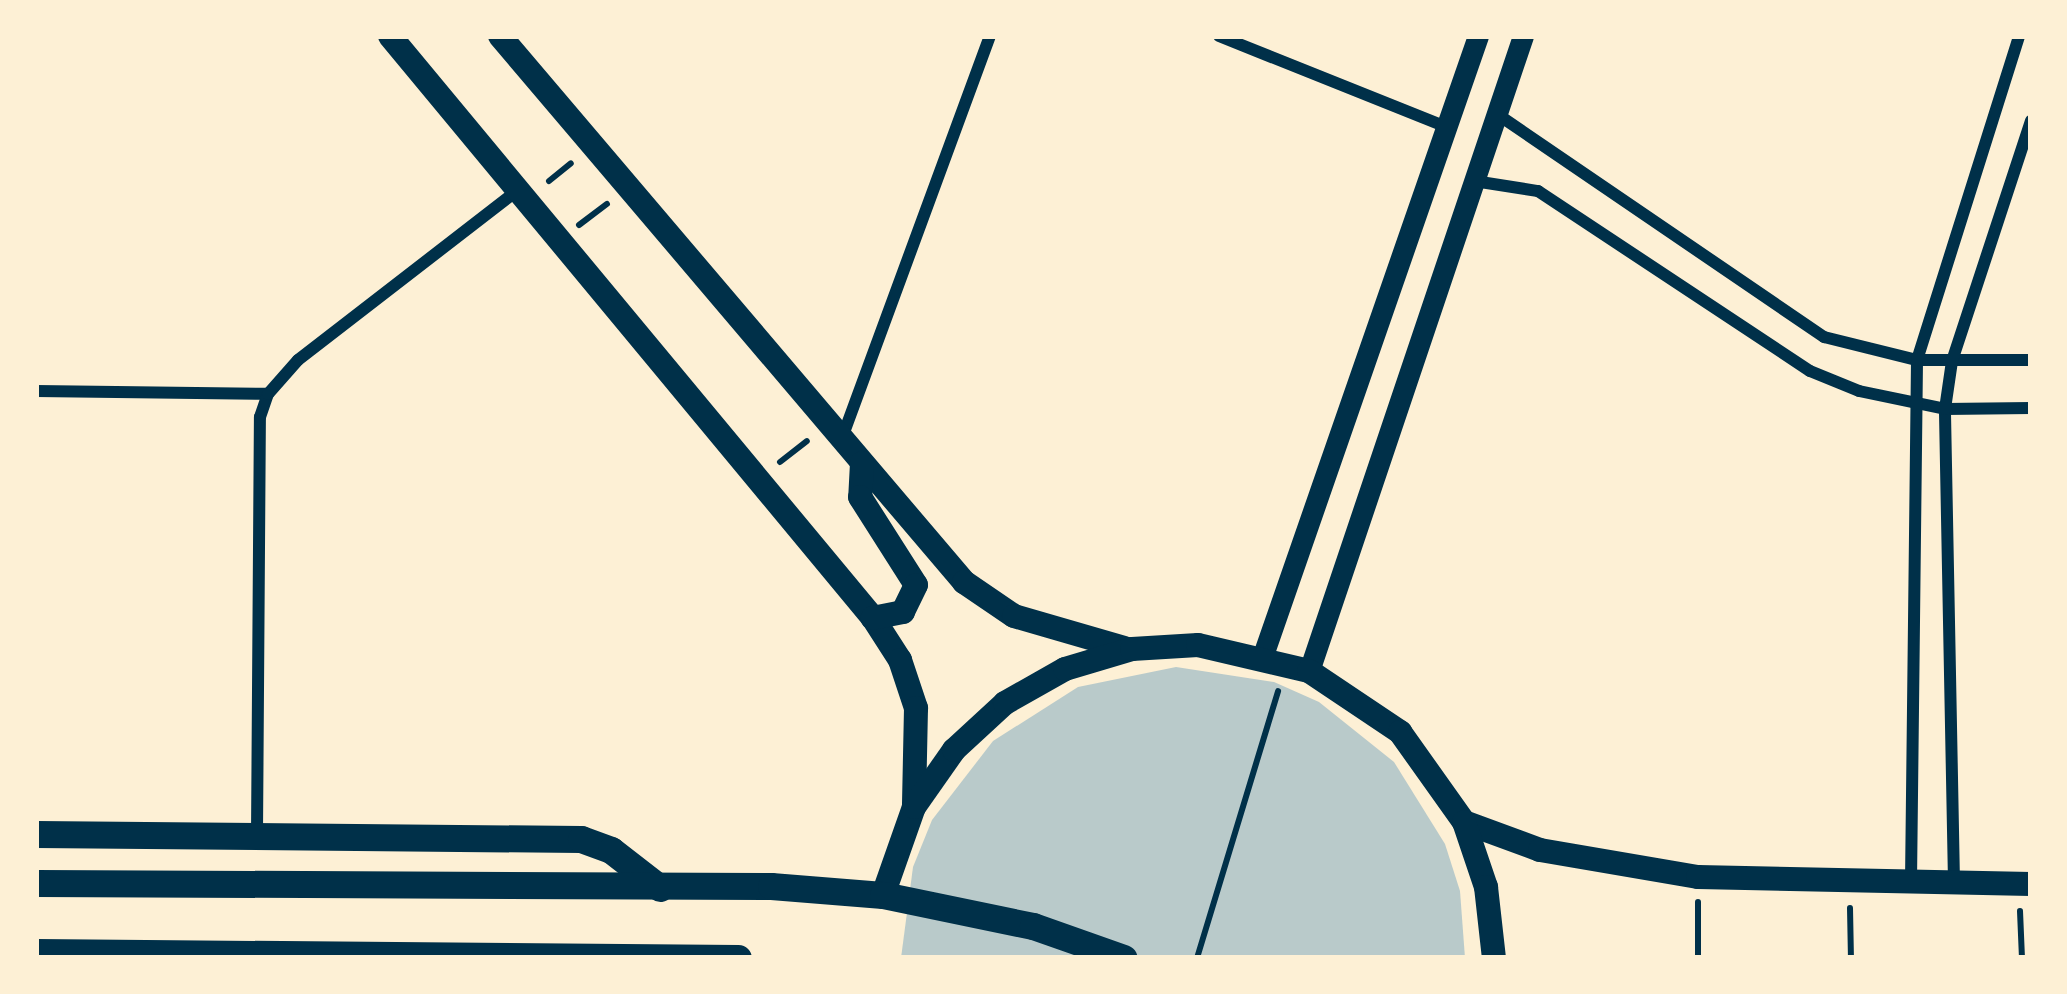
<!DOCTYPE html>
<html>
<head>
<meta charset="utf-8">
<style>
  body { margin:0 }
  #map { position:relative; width:2067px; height:994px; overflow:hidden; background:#fdf0d5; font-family:"Archivo Narrow",sans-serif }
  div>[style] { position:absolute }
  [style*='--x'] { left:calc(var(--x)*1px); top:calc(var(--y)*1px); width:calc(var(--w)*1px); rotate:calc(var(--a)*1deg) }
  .green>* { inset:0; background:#b9caca }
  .path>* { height:6px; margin:-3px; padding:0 3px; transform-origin:3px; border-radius:3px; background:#003049 }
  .minor>* { height:12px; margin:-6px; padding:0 6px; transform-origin:6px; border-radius:6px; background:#003049 }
  .tertiary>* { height:21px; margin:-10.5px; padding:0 10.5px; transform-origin:10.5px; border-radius:10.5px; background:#003049 }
  .secondary>* { height:24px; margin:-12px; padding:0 12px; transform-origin:12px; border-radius:12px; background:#003049 }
  .primary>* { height:27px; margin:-13.5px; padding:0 13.5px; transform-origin:13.5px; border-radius:13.5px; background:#003049 }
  span { translate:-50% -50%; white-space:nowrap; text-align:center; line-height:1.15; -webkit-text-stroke:10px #fdf0d5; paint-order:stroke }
  .frame { position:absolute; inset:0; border:39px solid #fdf0d5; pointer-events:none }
</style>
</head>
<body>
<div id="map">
  <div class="green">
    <i style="clip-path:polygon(1176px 667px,1274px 682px,1319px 702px,1394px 762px,1445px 844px,1460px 891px,1465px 958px,901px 958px,913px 867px,932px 820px,993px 741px,1078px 687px)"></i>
  </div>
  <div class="path">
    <i style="--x:549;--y:181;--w:28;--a:-39"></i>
    <i style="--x:579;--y:225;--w:35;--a:-37"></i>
    <i style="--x:780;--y:462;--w:34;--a:-38"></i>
    <i style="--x:1698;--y:902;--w:56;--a:90"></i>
    <i style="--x:1850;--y:908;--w:50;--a:88.9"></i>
    <i style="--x:2020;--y:911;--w:47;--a:87.6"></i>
    <i style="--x:1197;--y:958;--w:279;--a:-73.1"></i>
  </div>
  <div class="minor">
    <i style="--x:1219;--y:36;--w:245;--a:21.8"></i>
    <i style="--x:1497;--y:114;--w:396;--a:34.3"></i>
    <i style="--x:1824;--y:337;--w:96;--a:13.9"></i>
    <i style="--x:1917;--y:360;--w:114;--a:0"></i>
    <i style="--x:1474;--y:181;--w:65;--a:8.9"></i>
    <i style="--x:1538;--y:191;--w:326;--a:33.5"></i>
    <i style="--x:1810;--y:371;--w:53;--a:22.2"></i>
    <i style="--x:1859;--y:391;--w:88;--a:11.8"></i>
    <i style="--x:1945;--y:409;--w:86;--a:-0.7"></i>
    <i style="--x:36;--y:391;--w:232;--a:0.7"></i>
    <i style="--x:842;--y:438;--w:428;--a:-69.8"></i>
    <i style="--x:257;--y:834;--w:417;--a:-89.6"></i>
    <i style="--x:260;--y:417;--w:24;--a:-71"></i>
    <i style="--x:268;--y:394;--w:45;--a:-48.6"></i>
    <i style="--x:298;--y:360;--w:278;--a:-37.7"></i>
    <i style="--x:1911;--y:882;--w:522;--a:-89.34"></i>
    <i style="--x:1917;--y:360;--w:340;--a:-72.5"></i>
    <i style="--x:1954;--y:882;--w:473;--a:-91.1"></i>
    <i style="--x:1945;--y:409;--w:49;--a:-81.7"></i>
    <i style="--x:1952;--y:361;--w:253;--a:-71.8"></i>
  </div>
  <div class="tertiary">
    <i style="--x:1263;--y:655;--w:655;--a:-70.85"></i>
    <i style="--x:1309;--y:671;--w:670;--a:-71.38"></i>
  </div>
  <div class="secondary">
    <i style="--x:390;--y:36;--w:756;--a:50.31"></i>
    <i style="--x:873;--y:618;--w:50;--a:57.3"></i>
    <i style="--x:900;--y:660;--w:51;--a:71.6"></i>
    <i style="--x:916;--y:708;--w:99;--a:91.2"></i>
    <i style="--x:500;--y:36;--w:717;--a:49.64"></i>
    <i style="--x:964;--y:582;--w:60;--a:34.2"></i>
    <i style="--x:1014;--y:616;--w:115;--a:16.2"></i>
    <i style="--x:862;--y:463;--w:34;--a:93"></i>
    <i style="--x:860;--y:497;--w:104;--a:57.5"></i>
    <i style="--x:916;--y:585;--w:30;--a:116"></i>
    <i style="--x:903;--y:612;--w:31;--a:169"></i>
    <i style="--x:1464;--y:822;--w:81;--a:20.2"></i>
    <i style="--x:1540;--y:850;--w:160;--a:9.7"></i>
    <i style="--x:1698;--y:877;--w:333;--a:1.2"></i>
    <i style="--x:883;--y:895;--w:93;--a:-70.6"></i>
    <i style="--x:914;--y:807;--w:70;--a:-54.9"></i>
    <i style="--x:954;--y:750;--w:69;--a:-42.7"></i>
    <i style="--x:1005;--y:703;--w:69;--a:-29.5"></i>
    <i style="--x:1065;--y:669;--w:70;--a:-16.6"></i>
    <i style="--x:1132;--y:649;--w:66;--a:-3.5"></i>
    <i style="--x:1198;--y:645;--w:114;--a:13.2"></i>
    <i style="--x:1309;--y:671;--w:110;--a:33.8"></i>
    <i style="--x:1400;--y:732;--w:110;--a:54.6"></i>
    <i style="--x:1464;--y:822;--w:69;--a:71.3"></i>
    <i style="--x:1486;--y:887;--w:71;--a:83.6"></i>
  </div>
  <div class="primary">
    <i style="--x:36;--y:834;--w:545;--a:0.53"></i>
    <i style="--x:581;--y:839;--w:32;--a:20"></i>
    <i style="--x:611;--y:850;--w:62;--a:37.8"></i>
    <i style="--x:36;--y:883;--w:735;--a:0.23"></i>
    <i style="--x:771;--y:886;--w:112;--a:4.6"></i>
    <i style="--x:883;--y:895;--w:153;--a:11.7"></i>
    <i style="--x:1033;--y:926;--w:96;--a:19.4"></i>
    <i style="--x:36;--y:952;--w:702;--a:0.49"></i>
  </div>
  <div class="frame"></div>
</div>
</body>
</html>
